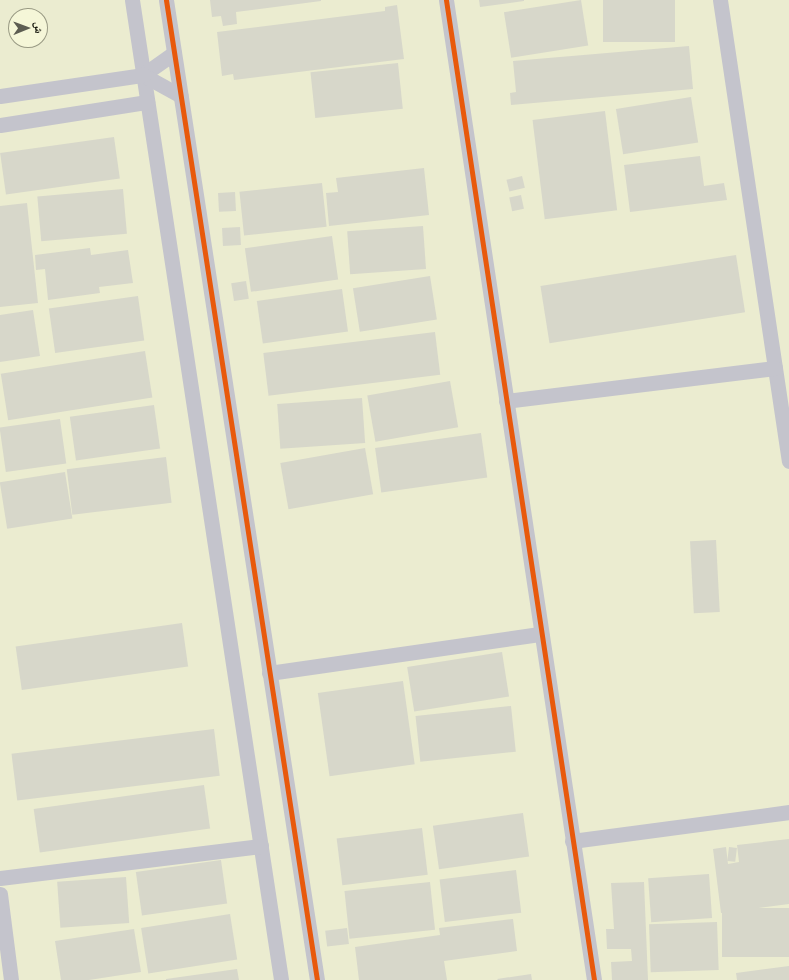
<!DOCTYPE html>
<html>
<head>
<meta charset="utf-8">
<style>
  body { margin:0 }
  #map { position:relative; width:789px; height:980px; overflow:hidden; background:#efefdf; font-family:"Exo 2","Noto Naskh Arabic",sans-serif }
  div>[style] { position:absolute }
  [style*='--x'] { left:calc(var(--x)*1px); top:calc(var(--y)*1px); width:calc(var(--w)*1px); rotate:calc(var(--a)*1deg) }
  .built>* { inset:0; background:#ebecd0 }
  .building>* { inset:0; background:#d7d7ca; transform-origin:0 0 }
  .street>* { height:15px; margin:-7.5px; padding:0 7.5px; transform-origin:7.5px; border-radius:7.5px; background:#c4c4cc }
  .cycleway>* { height:5px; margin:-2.5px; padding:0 2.5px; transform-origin:2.5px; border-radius:2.5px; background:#e8590c }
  span { translate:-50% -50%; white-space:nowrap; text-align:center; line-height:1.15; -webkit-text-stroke:3px #f5f6d8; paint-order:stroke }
  .north { position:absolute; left:8px; top:8px; width:40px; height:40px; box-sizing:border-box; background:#f5f6d8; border:1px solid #999a84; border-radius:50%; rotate:89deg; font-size:11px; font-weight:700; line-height:16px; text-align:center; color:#0f0f06 }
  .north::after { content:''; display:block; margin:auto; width:14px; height:18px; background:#5d5d52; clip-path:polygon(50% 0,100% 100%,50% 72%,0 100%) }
</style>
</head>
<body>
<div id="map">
  <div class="built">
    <i style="clip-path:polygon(evenodd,0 0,789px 0,789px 980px,0 980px,0 0,16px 16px,40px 16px,40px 40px,16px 40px,16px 16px)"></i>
  </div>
  <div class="building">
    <i style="clip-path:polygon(210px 0,321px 0,321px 1px,236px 12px,237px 24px,223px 26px,221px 16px,212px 17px)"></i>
    <i style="clip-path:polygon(479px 0,524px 0,524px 1px,480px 7px)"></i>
    <i style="left:581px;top:0;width:46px;height:78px;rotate:81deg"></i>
    <i style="left:603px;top:0;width:72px;height:42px"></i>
    <i style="clip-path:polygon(397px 5px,404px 59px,234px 80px,233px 74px,222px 76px,217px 32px,385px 11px,385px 7px)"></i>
    <i style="clip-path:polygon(689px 46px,693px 89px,511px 105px,510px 93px,516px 92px,513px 61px)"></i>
    <i style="left:398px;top:63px;width:46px;height:88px;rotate:84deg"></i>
    <i style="left:691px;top:97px;width:46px;height:76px;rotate:81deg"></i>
    <i style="left:605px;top:111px;width:100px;height:73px;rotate:83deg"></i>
    <i style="left:114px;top:137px;width:42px;height:115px;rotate:82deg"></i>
    <i style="clip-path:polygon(700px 156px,704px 186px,724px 183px,727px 200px,630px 212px,624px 165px)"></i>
    <i style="clip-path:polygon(424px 168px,429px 215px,329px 226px,326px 193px,338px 192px,336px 178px)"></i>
    <i style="left:522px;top:176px;width:12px;height:16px;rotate:76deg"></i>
    <i style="left:322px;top:183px;width:44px;height:83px;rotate:84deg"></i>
    <i style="left:123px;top:189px;width:45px;height:86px;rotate:85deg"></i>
    <i style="left:235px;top:192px;width:19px;height:17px;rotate:87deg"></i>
    <i style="left:521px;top:195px;width:14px;height:12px;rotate:78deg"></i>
    <i style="clip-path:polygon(27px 203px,38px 303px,0 307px,0 206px)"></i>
    <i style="left:423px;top:226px;width:43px;height:76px;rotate:86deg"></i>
    <i style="left:240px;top:227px;width:18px;height:18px;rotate:87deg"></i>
    <i style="left:332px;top:236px;width:44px;height:88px;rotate:82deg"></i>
    <i style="clip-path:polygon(90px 248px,91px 255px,128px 250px,133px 283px,99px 287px,100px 293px,48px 300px,45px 269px,36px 270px,35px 255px)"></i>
    <i style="left:736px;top:255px;width:58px;height:198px;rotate:81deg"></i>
    <i style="left:430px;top:276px;width:44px;height:78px;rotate:81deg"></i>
    <i style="left:246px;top:281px;width:18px;height:15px;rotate:81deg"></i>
    <i style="left:342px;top:289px;width:43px;height:86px;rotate:82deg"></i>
    <i style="left:138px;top:296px;width:45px;height:90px;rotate:82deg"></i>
    <i style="clip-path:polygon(33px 310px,40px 356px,0 362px,0 315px)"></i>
    <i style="left:435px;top:332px;width:43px;height:173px;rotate:83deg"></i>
    <i style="left:145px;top:351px;width:47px;height:146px;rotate:81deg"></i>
    <i style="left:450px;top:381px;width:47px;height:84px;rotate:80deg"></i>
    <i style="left:362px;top:398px;width:45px;height:85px;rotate:86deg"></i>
    <i style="left:154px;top:405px;width:44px;height:85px;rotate:82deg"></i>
    <i style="left:60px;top:419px;width:45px;height:61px;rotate:82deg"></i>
    <i style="left:481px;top:433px;width:45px;height:107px;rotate:82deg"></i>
    <i style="left:365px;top:448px;width:47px;height:86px;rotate:80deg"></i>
    <i style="left:166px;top:457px;width:46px;height:100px;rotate:83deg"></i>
    <i style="left:65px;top:472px;width:47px;height:66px;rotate:81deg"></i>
    <i style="left:716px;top:540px;width:72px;height:26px;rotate:87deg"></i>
    <i style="left:182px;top:623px;width:44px;height:168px;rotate:82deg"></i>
    <i style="left:502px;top:652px;width:45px;height:96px;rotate:81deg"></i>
    <i style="left:403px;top:681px;width:84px;height:86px;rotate:82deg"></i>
    <i style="left:511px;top:706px;width:46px;height:96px;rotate:84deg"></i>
    <i style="left:214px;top:729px;width:47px;height:204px;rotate:83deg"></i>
    <i style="left:204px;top:785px;width:44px;height:172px;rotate:82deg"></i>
    <i style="left:523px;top:813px;width:44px;height:91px;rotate:82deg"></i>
    <i style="left:422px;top:828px;width:47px;height:86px;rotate:83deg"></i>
    <i style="clip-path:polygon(789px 839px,789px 904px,721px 913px,713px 849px,726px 847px,728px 864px,739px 862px,737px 845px)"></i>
    <i style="left:729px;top:847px;width:8px;height:14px;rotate:7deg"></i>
    <i style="left:221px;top:860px;width:44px;height:86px;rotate:82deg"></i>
    <i style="left:516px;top:870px;width:43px;height:77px;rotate:83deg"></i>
    <i style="left:709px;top:874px;width:44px;height:61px;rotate:86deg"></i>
    <i style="left:126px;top:877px;width:46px;height:69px;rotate:86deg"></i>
    <i style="left:430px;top:882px;width:48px;height:86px;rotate:84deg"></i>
    <i style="clip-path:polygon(644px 882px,648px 980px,612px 980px,611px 962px,632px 961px,631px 949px,607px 949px,606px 929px,614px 929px,611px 883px)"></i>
    <i style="left:789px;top:908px;width:49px;height:67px;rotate:90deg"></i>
    <i style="left:230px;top:914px;width:46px;height:90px;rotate:81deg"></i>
    <i style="clip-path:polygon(513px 919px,517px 951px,444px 961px,447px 980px,359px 980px,355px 947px,440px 935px,439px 928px)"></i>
    <i style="left:717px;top:922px;width:48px;height:68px;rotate:88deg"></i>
    <i style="left:347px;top:928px;width:16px;height:22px;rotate:83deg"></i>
    <i style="clip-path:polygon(134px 929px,141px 972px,89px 980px,61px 980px,55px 941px)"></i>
    <i style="clip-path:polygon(789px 966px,789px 980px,737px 980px,736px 973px)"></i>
    <i style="clip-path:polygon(237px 969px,239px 980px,166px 980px,166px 979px)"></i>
    <i style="clip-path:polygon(531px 974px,532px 980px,498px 980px,497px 979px)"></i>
  </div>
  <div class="street">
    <i style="--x:132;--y:0;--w:991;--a:81.35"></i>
    <i style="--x:166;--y:0;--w:992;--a:81.24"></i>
    <i style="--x:446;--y:0;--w:991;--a:81.41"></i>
    <i style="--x:720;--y:0;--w:466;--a:81.5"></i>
    <i style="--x:174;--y:53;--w:38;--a:145"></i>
    <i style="--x:143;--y:75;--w:43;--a:28.9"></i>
    <i style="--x:0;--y:96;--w:145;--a:-8.4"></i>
    <i style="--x:0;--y:125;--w:149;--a:-8.9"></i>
    <i style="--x:506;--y:401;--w:271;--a:-7"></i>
    <i style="--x:269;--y:673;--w:275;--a:-8.2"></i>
    <i style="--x:572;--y:841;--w:219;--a:-7.6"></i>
    <i style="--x:0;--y:878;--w:263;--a:-7"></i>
    <i style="--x:0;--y:894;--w:87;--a:82.7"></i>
  </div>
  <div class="cycleway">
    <i style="--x:166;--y:0;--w:992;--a:81.24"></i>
    <i style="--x:446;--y:0;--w:991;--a:81.41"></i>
  </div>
  <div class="north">ش</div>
</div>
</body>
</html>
